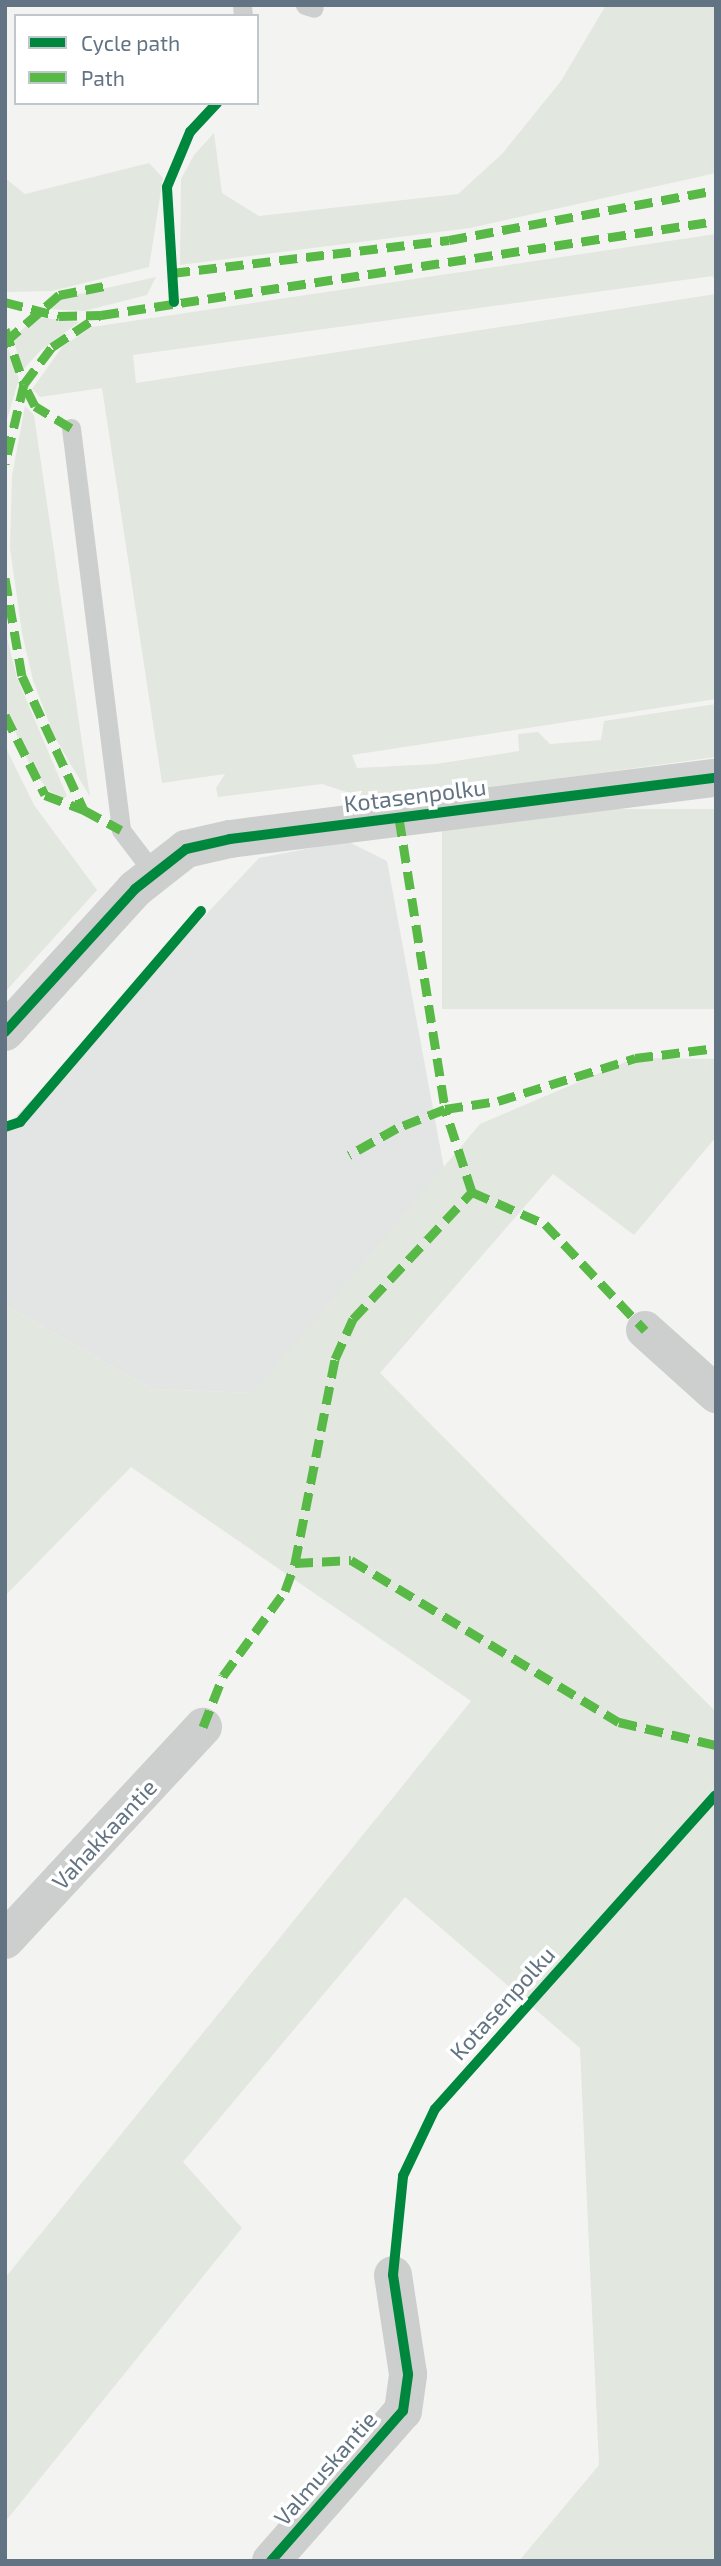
<!DOCTYPE html>
<html>
<head>
<meta charset="utf-8">
<style>
  body { margin:0 }
  #map { position:relative; width:721px; height:2566px; overflow:hidden; background:#f3f4f1; font-family:"Exo 2",sans-serif }
  div>[style] { position:absolute }
  [style*='--x'] { left:calc(var(--x)*1px); top:calc(var(--y)*1px); width:calc(var(--w)*1px); rotate:calc(var(--a)*1deg) }
  .built>* { inset:0; background:#e3e5e4 }
  .green>* { inset:0; background:#e2e7df; transform-origin:0 0 }
  .lane>* { height:19px; margin:-9.5px; padding:0 9.5px; transform-origin:9.5px; border-radius:9.5px; background:#cdcece }
  .street>* { height:38px; margin:-19px; padding:0 19px; transform-origin:19px; border-radius:19px; background:#cdcece }
  .quiet>* { height:9px; margin-top:-4.5px; transform-origin:0; background:repeating-linear-gradient(90deg,#58b947 0 18px,transparent 0 27px) }
  .cycleway>* { height:10px; margin:-5px; padding:0 5px; transform-origin:5px; border-radius:5px; background:#00873e }
  span { translate:-50% -50%; white-space:nowrap; text-align:center; line-height:1.15; -webkit-text-stroke:7px #fff; paint-order:stroke }
  .street-label { font-size:23px; color:#627383 }
  .frame { position:absolute; inset:0; border:7px solid #627383; pointer-events:none }
  .legend { position:absolute; left:14px; top:14px; width:245px; height:91px; box-sizing:border-box; background:#fff; border:2px solid #c0c7cd; margin:0; padding:9px 12px; list-style:none; font-size:21px; color:#627383 }
  .legend li { display:flex; align-items:center; gap:14px; height:35px }
  .legend b { width:35px; border:2px solid #c0c7cd }
</style>
</head>
<body>
<div id="map">
  <div class="built">
    <i style="clip-path:polygon(347px 841px,387px 861px,444px 1168px,254px 1393px,152px 1389px,5px 1305px,5px 1128px,259px 858px)"></i>
  </div>
  <div class="green">
    <i style="clip-path:polygon(606px 5px,716px 5px,716px 173px,470px 228px,180px 265px,181px 179px,194px 155px,214px 133px,222px 193px,259px 216px,458px 194px,502px 154px,561px 81px)"></i>
    <i style="clip-path:polygon(149px 163px,163px 178px,149px 267px,52px 291px,5px 292px,5px 178px,25px 194px)"></i>
    <i style="clip-path:polygon(716px 234px,716px 286px,713px 276px,133px 355px,136px 383px,716px 294px,716px 699px,352px 755px,357px 768px,436px 764px,519px 751px,518px 734px,538px 732px,550px 744px,601px 740px,604px 721px,716px 704px,716px 757px,380px 803px,322px 784px,218px 797px,216px 788px,225px 774px,162px 783px,102px 388px,40px 397px,32px 389px,63px 346px,92px 327px)"></i>
    <i style="clip-path:polygon(156px 277px,147px 295px,84px 311px,48px 309px,61px 298px)"></i>
    <i style="clip-path:polygon(36px 317px,79px 322px,40px 351px,22px 371px,13px 338px)"></i>
    <i style="clip-path:polygon(7px 345px,19px 379px,5px 426px,5px 349px)"></i>
    <i style="clip-path:polygon(25px 406px,34px 415px,90px 797px,54px 736px,33px 680px,22px 633px,10px 548px,12px 476px)"></i>
    <i style="clip-path:polygon(5px 630px,17px 678px,67px 796px,63px 799px,48px 790px,31px 768px,6px 710px)"></i>
    <i style="clip-path:polygon(5px 746px,34px 805px,97px 890px,5px 992px)"></i>
    <i style="left:716px;top:809px;width:200px;height:274px;rotate:90deg"></i>
    <i style="clip-path:polygon(635px 1058px,716px 1059px,716px 1137px,634px 1235px,553px 1174px,380px 1373px,716px 1712px,716px 2561px,519px 2561px,599px 2465px,580px 2048px,405px 1897px,183px 2162px,242px 2228px,5px 2522px,5px 2278px,471px 1701px,131px 1467px,5px 1596px,5px 1305px,152px 1389px,253px 1393px,480px 1124px)"></i>
  </div>
  <div class="lane">
    <i style="--x:242;--y:5;--w:11;--a:85"></i>
    <i style="--x:305;--y:5;--w:9;--a:18"></i>
    <i style="--x:71;--y:428;--w:405;--a:82.9"></i>
    <i style="--x:121;--y:830;--w:53;--a:52.7"></i>
  </div>
  <div class="street">
    <i style="--x:5;--y:1032;--w:193;--a:-47.7"></i>
    <i style="--x:135;--y:889;--w:65;--a:-38.1"></i>
    <i style="--x:186;--y:849;--w:45;--a:-12.8"></i>
    <i style="--x:230;--y:839;--w:490;--a:-7.2"></i>
    <i style="--x:645;--y:1330;--w:96;--a:42"></i>
    <i style="--x:5;--y:1940;--w:291;--a:-47.1"></i>
    <i style="--x:271;--y:2561;--w:200;--a:-48.7"></i>
    <i style="--x:403;--y:2411;--w:37;--a:-82"></i>
    <i style="--x:408;--y:2374;--w:100;--a:-98.6"></i>
  </div>
  <div class="quiet">
    <i style="--x:172;--y:273;--w:279;--a:-6.8"></i>
    <i style="--x:449;--y:240;--w:272;--a:-10.6"></i>
    <i style="--x:5;--y:302;--w:56;--a:14.5"></i>
    <i style="--x:59;--y:316;--w:42;--a:-1.4"></i>
    <i style="--x:101;--y:315;--w:622;--a:-8.69"></i>
    <i style="--x:5;--y:329;--w:58;--a:70.9"></i>
    <i style="--x:24;--y:384;--w:82;--a:103.4"></i>
    <i style="--x:5;--y:342;--w:72;--a:-41"></i>
    <i style="--x:59;--y:295;--w:46;--a:-11.3"></i>
    <i style="--x:71;--y:428;--w:42;--a:-148.6"></i>
    <i style="--x:35;--y:406;--w:25;--a:-117"></i>
    <i style="--x:24;--y:384;--w:46;--a:-52.9"></i>
    <i style="--x:52;--y:347;--w:58;--a:-33.7"></i>
    <i style="--x:5;--y:578;--w:99;--a:80.2"></i>
    <i style="--x:22;--y:676;--w:148;--a:65.2"></i>
    <i style="--x:84;--y:810;--w:42;--a:28.4"></i>
    <i style="--x:5;--y:715;--w:89;--a:63.4"></i>
    <i style="--x:45;--y:795;--w:42;--a:21"></i>
    <i style="--x:399;--y:818;--w:295;--a:81"></i>
    <i style="--x:445;--y:1109;--w:54;--a:-8.6"></i>
    <i style="--x:498;--y:1101;--w:144;--a:-17.4"></i>
    <i style="--x:635;--y:1058;--w:82;--a:-7"></i>
    <i style="--x:472;--y:1192;--w:80;--a:23.7"></i>
    <i style="--x:545;--y:1224;--w:146;--a:46.7"></i>
    <i style="--x:295;--y:1563;--w:208;--a:-78.9"></i>
    <i style="--x:335;--y:1359;--w:44;--a:-65.8"></i>
    <i style="--x:353;--y:1319;--w:174;--a:-46.9"></i>
    <i style="--x:472;--y:1192;--w:87;--a:-108"></i>
    <i style="--x:445;--y:1109;--w:52;--a:158.4"></i>
    <i style="--x:397;--y:1128;--w:55;--a:150.6"></i>
    <i style="--x:203;--y:1727;--w:55;--a:-68.6"></i>
    <i style="--x:223;--y:1676;--w:105;--a:-53.9"></i>
    <i style="--x:285;--y:1591;--w:30;--a:-70"></i>
    <i style="--x:295;--y:1563;--w:56;--a:-3.1"></i>
    <i style="--x:351;--y:1560;--w:313;--a:31.2"></i>
    <i style="--x:619;--y:1722;--w:100;--a:13.3"></i>
  </div>
  <div class="cycleway">
    <i style="--x:174;--y:302;--w:115;--a:-93.5"></i>
    <i style="--x:167;--y:187;--w:60;--a:-67.3"></i>
    <i style="--x:190;--y:132;--w:40;--a:-47"></i>
    <i style="--x:5;--y:1032;--w:193;--a:-47.7"></i>
    <i style="--x:135;--y:889;--w:65;--a:-38.1"></i>
    <i style="--x:186;--y:849;--w:45;--a:-12.8"></i>
    <i style="--x:230;--y:839;--w:490;--a:-7.2"></i>
    <i style="--x:5;--y:1127;--w:16;--a:-18"></i>
    <i style="--x:20;--y:1122;--w:278;--a:-49.4"></i>
    <i style="--x:271;--y:2561;--w:200;--a:-48.7"></i>
    <i style="--x:403;--y:2411;--w:37;--a:-82"></i>
    <i style="--x:408;--y:2374;--w:100;--a:-98.6"></i>
    <i style="--x:393;--y:2275;--w:100;--a:-84.2"></i>
    <i style="--x:403;--y:2176;--w:74;--a:-64.5"></i>
    <i style="--x:435;--y:2109;--w:421;--a:-48.2"></i>
  </div>
  <div class="street-label">
    <span style="left:415px;top:795px;rotate:-7deg">Kotasenpolku</span>
    <span style="left:104px;top:1834px;rotate:-47deg">Vahakkaantie</span>
    <span style="left:502px;top:2003px;rotate:-48deg">Kotasenpolku</span>
    <span style="left:325px;top:2468px;rotate:-49deg">Valmuskantie</span>
  </div>
  <div class="frame"></div>
  <ul class="legend">
  <li><b style="height:9px;background:#00873e"></b>Cycle path</li>
  <li><b style="height:9px;background:#58b947"></b>Path</li>
  </ul>
</div>
</body>
</html>
